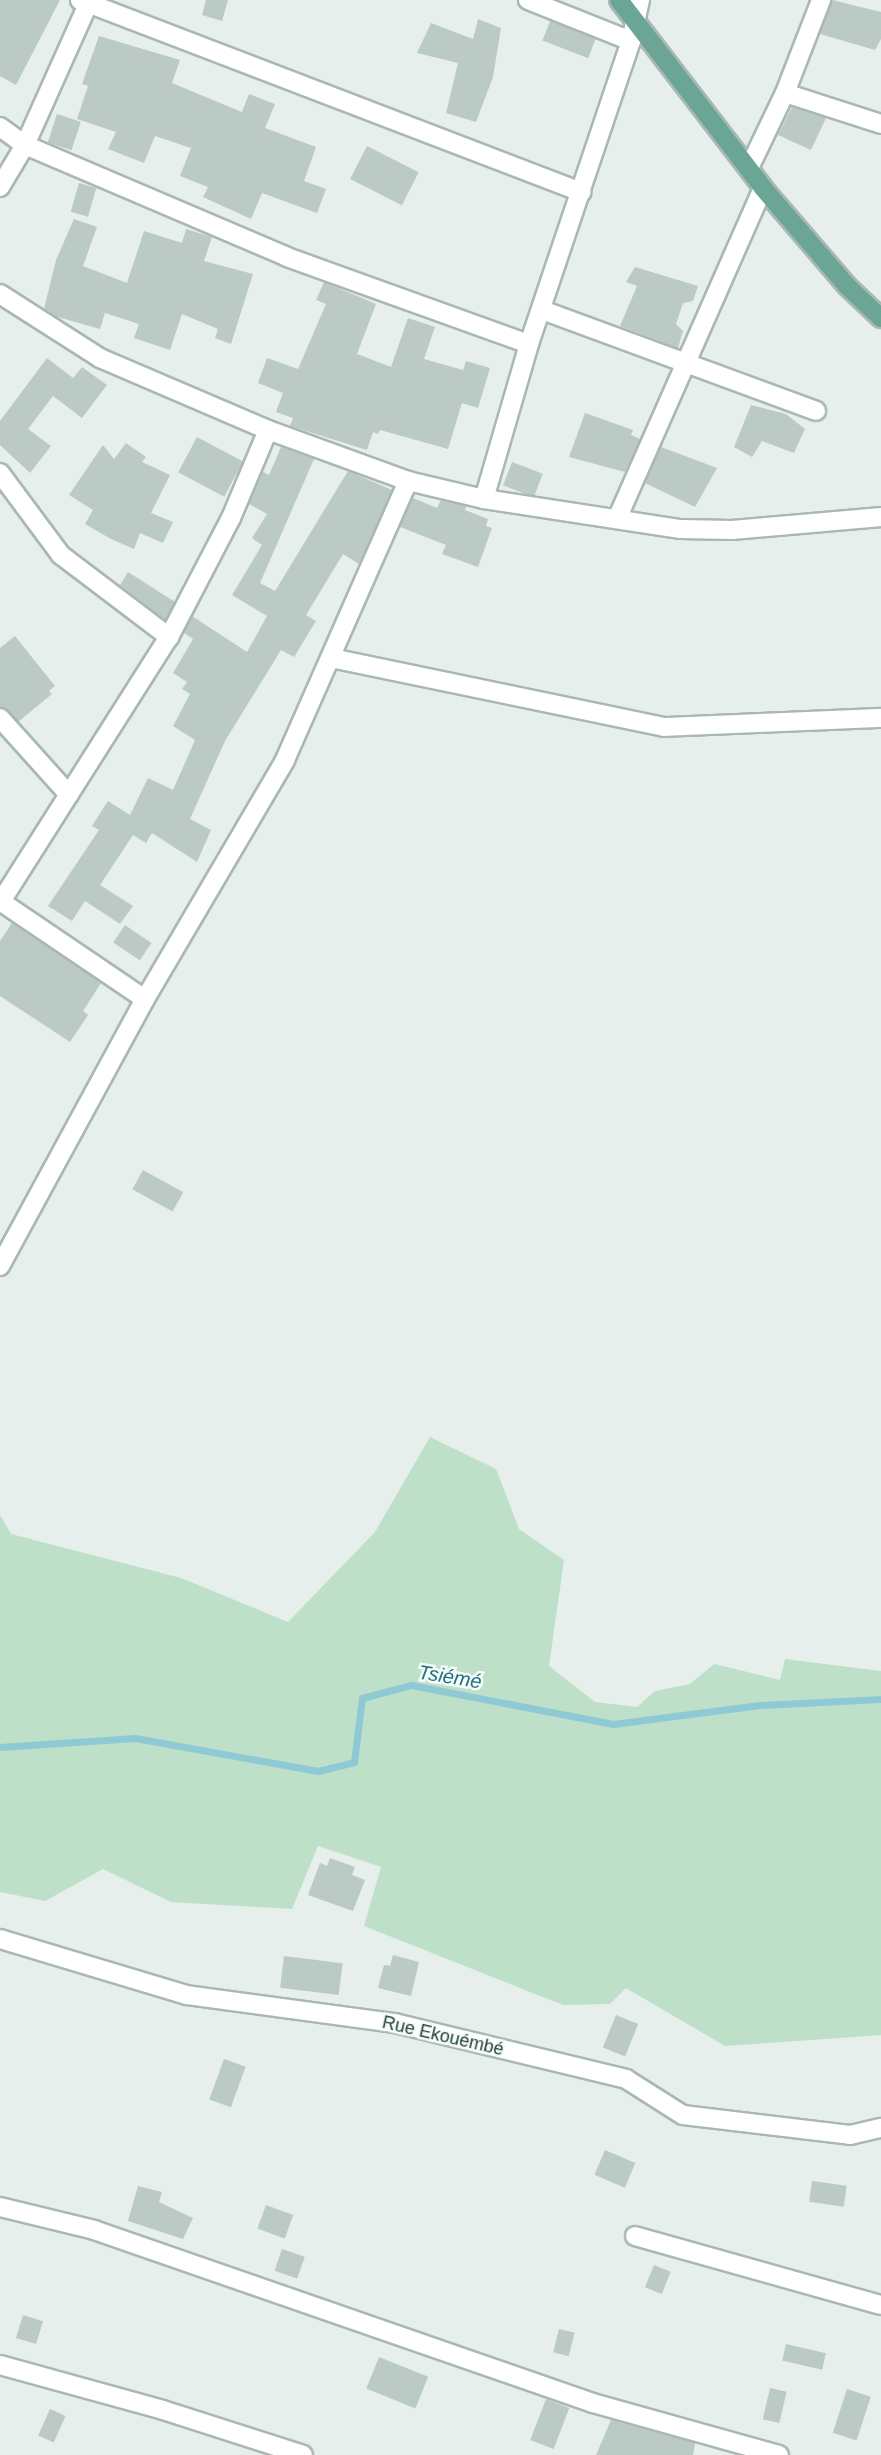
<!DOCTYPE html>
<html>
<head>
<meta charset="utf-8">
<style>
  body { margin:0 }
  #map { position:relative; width:881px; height:2455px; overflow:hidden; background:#e6efeb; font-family:Arial,sans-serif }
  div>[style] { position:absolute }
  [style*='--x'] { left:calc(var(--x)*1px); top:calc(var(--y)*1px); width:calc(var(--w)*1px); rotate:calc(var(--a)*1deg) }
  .green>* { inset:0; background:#bfe0c8 }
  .stream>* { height:7px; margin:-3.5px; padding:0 3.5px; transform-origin:3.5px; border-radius:3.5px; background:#8ec9d4 }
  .building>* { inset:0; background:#bbcac4; transform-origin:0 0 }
  .roads { filter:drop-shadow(2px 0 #a8b8b2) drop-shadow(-2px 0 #a8b8b2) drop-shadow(0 2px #a8b8b2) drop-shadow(0 -2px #a8b8b2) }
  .minor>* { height:18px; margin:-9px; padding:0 9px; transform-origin:9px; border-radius:9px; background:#fff }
  .primary>* { height:18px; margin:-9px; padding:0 9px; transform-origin:9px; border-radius:9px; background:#6aa596 }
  span { translate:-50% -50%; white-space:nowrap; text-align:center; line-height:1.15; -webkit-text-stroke:5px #f7fbf9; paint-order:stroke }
  .street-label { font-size:18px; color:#24423a }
  .water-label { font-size:20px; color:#1c6f80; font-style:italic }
</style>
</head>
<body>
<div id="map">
  <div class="green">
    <i style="clip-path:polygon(430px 1437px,496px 1469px,519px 1529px,564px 1560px,549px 1666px,595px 1702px,637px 1707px,655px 1691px,690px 1684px,714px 1664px,780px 1680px,785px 1659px,881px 1671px,881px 2035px,725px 2046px,626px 1988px,610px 2004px,563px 2005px,364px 1926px,381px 1867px,318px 1846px,292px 1909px,171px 1902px,103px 1869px,45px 1901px,0 1892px,0 1515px,11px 1534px,181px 1578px,288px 1622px,375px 1532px)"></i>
  </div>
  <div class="stream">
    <i style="--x:0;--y:1747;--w:135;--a:-3.8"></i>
    <i style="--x:135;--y:1738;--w:186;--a:10.2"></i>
    <i style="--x:318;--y:1771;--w:37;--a:-14"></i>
    <i style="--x:354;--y:1762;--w:64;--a:-82.9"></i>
    <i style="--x:362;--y:1698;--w:51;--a:-14.9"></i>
    <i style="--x:411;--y:1685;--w:206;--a:10.9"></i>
    <i style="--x:613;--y:1724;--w:148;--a:-7.4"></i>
    <i style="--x:760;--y:1705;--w:121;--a:-2.8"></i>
  </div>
  <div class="building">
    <i style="clip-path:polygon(0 0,60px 0,16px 85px,0 76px)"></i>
    <i style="clip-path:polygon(206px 0,228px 0,222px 21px,202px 15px)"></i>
    <i style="clip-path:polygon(832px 0,881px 12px,881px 39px,875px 50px,820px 34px)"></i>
    <i style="clip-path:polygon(478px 19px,501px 28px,493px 77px,476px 122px,446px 113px,458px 63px,417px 53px,431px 23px,473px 39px)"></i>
    <i style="left:550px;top:21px;width:49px;height:21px;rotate:21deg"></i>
    <i style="clip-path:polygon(99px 36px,180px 60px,172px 83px,242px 112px,249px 94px,275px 104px,265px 128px,316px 147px,304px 181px,326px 189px,317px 213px,262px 193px,251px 219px,203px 197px,208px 187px,180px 176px,191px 148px,155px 136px,144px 163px,108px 149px,116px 132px,77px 119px,88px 86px,82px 84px)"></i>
    <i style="clip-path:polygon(792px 107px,826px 118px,811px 150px,778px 135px)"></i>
    <i style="left:57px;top:114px;width:25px;height:30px;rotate:18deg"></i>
    <i style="left:367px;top:146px;width:58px;height:37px;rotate:27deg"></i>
    <i style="left:79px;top:183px;width:18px;height:30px;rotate:16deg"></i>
    <i style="clip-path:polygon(74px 219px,97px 227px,83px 266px,127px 283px,144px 231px,182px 243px,186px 229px,212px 237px,204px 261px,253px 274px,231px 344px,215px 338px,218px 329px,182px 314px,170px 350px,134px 338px,139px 324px,105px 313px,100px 329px,58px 317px,44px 309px,56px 260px)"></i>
    <i style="clip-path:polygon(635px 267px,698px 286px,693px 301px,683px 303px,676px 324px,683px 331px,678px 348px,620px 326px,637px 286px,626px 282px)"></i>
    <i style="clip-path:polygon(324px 282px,376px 304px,357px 354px,391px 367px,408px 318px,435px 327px,424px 359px,463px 370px,466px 361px,490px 368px,478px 408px,462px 403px,448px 449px,380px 430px,378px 434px,373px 432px,367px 450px,290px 426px,293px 418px,276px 412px,283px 393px,258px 383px,267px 358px,298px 369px,326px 304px,316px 300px)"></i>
    <i style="clip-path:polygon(47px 358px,73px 378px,82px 367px,107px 385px,82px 418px,53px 396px,28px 429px,51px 446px,30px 473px,0 445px,0 421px)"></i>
    <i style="clip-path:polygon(751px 405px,786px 414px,805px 429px,794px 453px,762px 441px,752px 457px,734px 447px)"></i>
    <i style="clip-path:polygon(585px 413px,633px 430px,631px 435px,640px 439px,625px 472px,569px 457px)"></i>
    <i style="left:197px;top:437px;width:52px;height:40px;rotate:28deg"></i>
    <i style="clip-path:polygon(126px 443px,146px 457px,142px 462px,170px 475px,151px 513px,173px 522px,163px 543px,140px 533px,134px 549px,111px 539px,85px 524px,93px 510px,69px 495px,103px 445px,114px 459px)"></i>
    <i style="clip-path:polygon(281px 447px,314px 459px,260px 583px,275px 591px,348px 471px,392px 490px,359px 564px,343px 554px,306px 615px,316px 621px,294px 657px,281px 650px,225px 741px,190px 819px,211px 830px,197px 862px,152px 833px,146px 843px,133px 835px,100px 885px,133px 906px,120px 924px,85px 901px,72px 921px,48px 906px,99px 830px,92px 826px,108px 801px,130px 815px,148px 778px,173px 790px,195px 740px,173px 726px,190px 694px,182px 689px,187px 682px,173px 673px,193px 639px,184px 633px,192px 616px,247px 652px,267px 616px,232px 595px,262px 545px,252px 538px,267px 514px,249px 504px,263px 472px,269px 475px)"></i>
    <i style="clip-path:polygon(661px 447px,717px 468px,695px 507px,645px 483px)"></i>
    <i style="left:512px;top:462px;width:33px;height:25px;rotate:21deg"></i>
    <i style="clip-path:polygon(413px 498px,437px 508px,441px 500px,466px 506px,465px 510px,488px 519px,486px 526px,492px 528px,478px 567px,442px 554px,446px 545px,400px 527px)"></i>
    <i style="clip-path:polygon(128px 572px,175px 602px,165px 620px,120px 585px)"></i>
    <i style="clip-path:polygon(15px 636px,55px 686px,49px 691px,52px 694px,18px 722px,0 707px,0 648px)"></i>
    <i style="clip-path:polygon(12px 923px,101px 983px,83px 1011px,88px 1015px,70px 1042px,0 996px,0 941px)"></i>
    <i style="left:125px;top:925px;width:32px;height:21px;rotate:34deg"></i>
    <i style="left:143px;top:1170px;width:46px;height:22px;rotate:29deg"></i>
    <i style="clip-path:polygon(330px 1858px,355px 1867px,352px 1875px,365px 1880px,353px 1911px,308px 1895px,320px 1863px,327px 1866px)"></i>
    <i style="clip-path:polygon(393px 1955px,419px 1962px,411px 1996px,378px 1988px,384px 1965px,390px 1966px)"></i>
    <i style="left:284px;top:1956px;width:59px;height:32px;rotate:7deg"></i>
    <i style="left:616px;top:2015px;width:24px;height:35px;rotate:22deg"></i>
    <i style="left:224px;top:2059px;width:23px;height:43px;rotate:20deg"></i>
    <i style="left:605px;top:2150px;width:33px;height:27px;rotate:23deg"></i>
    <i style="left:812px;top:2181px;width:35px;height:21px;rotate:8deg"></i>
    <i style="clip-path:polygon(138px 2186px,162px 2192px,159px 2202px,193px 2218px,183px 2239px,128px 2221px)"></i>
    <i style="left:266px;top:2205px;width:29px;height:25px;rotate:20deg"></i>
    <i style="left:282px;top:2249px;width:24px;height:23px;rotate:19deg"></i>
    <i style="left:654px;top:2265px;width:18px;height:24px;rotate:22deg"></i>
    <i style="left:23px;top:2315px;width:21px;height:24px;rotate:17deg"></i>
    <i style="left:559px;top:2329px;width:16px;height:24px;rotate:14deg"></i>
    <i style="left:786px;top:2344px;width:41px;height:17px;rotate:13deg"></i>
    <i style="left:379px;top:2357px;width:53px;height:34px;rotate:22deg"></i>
    <i style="left:770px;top:2388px;width:17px;height:32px;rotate:13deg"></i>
    <i style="left:847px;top:2389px;width:25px;height:46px;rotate:18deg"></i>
    <i style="left:546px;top:2399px;width:25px;height:44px;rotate:21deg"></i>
    <i style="left:50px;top:2409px;width:17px;height:29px;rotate:24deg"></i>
    <i style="clip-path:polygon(611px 2420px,695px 2443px,693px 2455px,596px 2455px)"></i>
  </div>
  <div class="roads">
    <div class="minor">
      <i style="--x:80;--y:0;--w:537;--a:20.97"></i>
      <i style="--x:528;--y:0;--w:111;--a:21.7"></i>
      <i style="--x:785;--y:93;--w:101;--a:17.9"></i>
      <i style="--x:0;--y:127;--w:31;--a:36"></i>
      <i style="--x:25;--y:145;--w:285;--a:23.1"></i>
      <i style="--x:287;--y:257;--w:257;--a:19.8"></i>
      <i style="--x:749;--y:168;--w:83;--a:-64.4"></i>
      <i style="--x:785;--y:93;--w:100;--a:-68.8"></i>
      <i style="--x:0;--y:187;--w:49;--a:-59.2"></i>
      <i style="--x:25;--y:145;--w:159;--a:-65.9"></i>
      <i style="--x:0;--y:294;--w:119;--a:32.6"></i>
      <i style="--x:100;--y:358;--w:183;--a:23.2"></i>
      <i style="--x:268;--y:430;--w:149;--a:20"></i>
      <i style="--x:408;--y:481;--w:78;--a:13.3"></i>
      <i style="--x:484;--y:499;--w:199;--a:8.7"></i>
      <i style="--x:681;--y:529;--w:51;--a:1.1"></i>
      <i style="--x:732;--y:530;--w:150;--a:-5"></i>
      <i style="--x:542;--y:310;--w:292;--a:20.2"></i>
      <i style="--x:0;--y:473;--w:102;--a:53.4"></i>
      <i style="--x:61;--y:555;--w:136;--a:37.2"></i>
      <i style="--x:484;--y:499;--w:161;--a:-73.8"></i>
      <i style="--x:529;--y:344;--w:320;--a:-71.4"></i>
      <i style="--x:631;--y:41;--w:42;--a:-77.6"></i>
      <i style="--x:617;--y:519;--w:362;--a:-66.2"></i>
      <i style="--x:331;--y:658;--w:340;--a:11.7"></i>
      <i style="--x:664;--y:727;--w:217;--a:-2.4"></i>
      <i style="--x:0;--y:718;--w:103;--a:48.1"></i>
      <i style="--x:0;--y:901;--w:175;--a:34.1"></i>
      <i style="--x:0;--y:903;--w:315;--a:-57.6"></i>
      <i style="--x:169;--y:637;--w:134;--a:-62.5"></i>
      <i style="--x:231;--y:518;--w:95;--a:-67.2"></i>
      <i style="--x:0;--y:1266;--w:304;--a:-61.5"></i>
      <i style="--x:145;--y:999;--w:277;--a:-59.6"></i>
      <i style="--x:285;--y:760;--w:305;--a:-66.2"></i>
      <i style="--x:0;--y:1939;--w:195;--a:16.7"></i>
      <i style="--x:187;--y:1995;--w:210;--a:7.7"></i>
      <i style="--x:395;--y:2023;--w:238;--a:13.6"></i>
      <i style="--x:626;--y:2079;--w:67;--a:32.3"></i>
      <i style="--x:683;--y:2115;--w:168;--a:6.8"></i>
      <i style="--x:850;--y:2135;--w:32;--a:-13"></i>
      <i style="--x:0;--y:2207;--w:97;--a:13.7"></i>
      <i style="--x:94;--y:2230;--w:528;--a:19.12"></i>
      <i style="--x:593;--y:2403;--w:193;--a:15.6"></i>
      <i style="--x:635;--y:2236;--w:255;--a:15.7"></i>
      <i style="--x:0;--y:2365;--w:169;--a:15.4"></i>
      <i style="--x:163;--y:2410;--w:147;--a:17.8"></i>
    </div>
    <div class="primary">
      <i style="--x:619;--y:0;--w:237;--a:52.5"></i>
      <i style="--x:763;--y:188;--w:129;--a:49.4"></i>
      <i style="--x:847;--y:286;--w:47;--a:43.3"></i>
    </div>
  </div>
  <div class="street-label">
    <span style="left:443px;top:2036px;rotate:13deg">Rue Ekouémbé</span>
  </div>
  <div class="water-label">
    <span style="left:450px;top:1677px;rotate:9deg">Tsiémé</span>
  </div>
</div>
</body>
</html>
